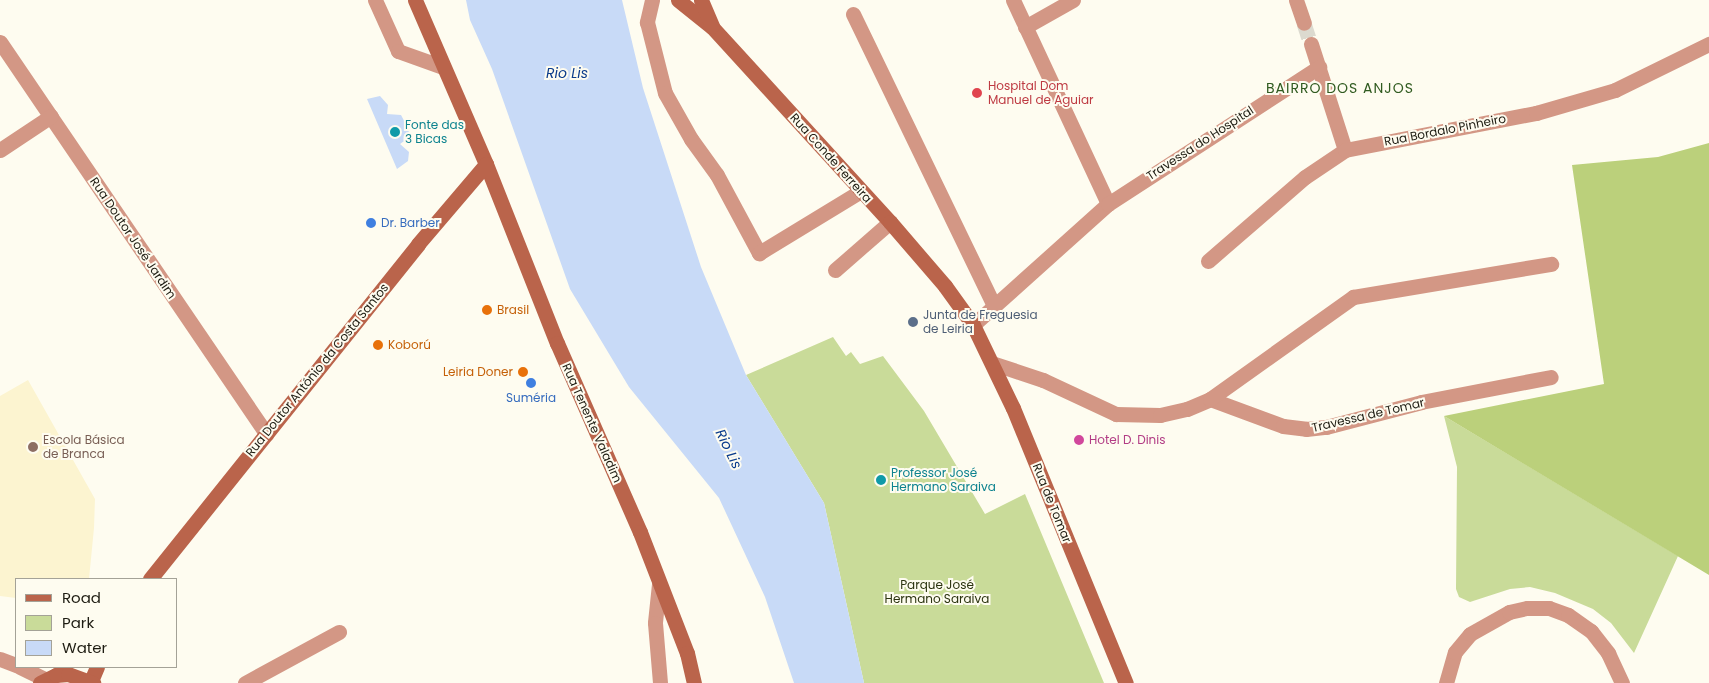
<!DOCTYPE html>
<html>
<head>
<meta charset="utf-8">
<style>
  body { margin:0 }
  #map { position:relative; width:1709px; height:683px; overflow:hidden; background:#fefcf0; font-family:Poppins,sans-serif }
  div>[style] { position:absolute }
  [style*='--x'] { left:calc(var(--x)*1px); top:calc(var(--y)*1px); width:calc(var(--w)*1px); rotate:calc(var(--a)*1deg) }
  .built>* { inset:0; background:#fcf4d0 }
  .green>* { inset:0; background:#c9db99 }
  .forest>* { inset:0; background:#bbd07b }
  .water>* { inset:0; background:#c8daf7 }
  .street-tunnel>* { height:15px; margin-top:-7.5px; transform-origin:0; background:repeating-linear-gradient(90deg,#dcdacf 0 15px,transparent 0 23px) }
  .lane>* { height:15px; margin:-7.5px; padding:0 7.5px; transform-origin:7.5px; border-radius:7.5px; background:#d39785 }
  .street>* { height:15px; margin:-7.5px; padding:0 7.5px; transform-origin:7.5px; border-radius:7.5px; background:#d39785 }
  .secondary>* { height:15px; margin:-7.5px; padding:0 7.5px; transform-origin:7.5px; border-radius:7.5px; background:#ba644b }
  .dots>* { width:14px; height:14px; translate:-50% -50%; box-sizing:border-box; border:2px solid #fefcf0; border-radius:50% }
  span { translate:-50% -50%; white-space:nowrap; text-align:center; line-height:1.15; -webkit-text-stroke:4px #fefcf0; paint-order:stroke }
  .health-label { font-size:12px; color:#be3a42 }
  .left { translate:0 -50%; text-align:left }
  .culture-label { font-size:12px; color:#0d838f }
  .street-label { font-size:12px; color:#1e1c12 }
  .shop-label { font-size:12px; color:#366cbe }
  .food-label { font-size:12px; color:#c56008 }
  .right { translate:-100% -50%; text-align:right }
  .service-label { font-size:12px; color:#4e5e75 }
  .education-label { font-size:12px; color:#785e54 }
  .hotel-label { font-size:12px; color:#b23c85 }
  .park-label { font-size:12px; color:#2b330f }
  .water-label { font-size:14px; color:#0b3c8c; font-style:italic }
  .neighbourhood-label { font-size:14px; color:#305b20; letter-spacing:1px }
  .legend { position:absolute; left:15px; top:578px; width:162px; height:90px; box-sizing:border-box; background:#fefcf0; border:1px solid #a4a297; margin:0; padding:6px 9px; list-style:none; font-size:15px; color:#1e1c12 }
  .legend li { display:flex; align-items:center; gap:10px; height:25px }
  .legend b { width:25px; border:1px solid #a4a297 }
</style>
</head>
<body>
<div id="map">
  <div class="built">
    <i style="clip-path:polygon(28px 380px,95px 499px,94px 528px,89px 579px,16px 579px,16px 598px,0 596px,0 396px)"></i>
  </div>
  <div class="green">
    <i style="clip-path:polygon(833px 337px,846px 356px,851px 352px,860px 364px,883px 356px,924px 411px,985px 514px,1025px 494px,1104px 683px,864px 683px,824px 503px,746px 375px)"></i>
    <i style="clip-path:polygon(1444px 416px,1678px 556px,1634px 653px,1611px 623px,1593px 609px,1555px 593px,1530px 587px,1510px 589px,1470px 602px,1459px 597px,1456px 589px,1457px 467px)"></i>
  </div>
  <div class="forest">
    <i style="clip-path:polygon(1709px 143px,1709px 575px,1444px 416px,1604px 384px,1572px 165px,1658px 157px)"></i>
  </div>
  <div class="water">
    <i style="clip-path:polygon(466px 0,622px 0,643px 88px,701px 267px,746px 375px,824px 503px,864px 683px,794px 683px,765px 597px,719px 498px,629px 387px,570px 289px,492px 69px,470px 20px)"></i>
    <i style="clip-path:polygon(380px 96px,388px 105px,387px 114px,401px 115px,409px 130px,407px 139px,400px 144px,409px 152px,408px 161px,397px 169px,367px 99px)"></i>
  </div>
  <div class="street-tunnel">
    <i style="--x:1304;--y:23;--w:22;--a:72"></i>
  </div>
  <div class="lane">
    <i style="--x:853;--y:14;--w:324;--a:64.2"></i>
  </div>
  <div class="street">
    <i style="--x:375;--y:0;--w:56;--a:65.7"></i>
    <i style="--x:398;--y:51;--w:48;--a:19.6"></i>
    <i style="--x:652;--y:0;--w:23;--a:103"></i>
    <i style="--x:647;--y:22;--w:73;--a:75.8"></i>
    <i style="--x:665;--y:93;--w:53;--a:60.5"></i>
    <i style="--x:691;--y:139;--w:44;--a:54.2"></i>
    <i style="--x:717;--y:175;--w:89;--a:61.7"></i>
    <i style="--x:759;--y:253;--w:119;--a:-31.3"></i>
    <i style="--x:1013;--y:0;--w:225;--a:65"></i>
    <i style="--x:1296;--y:0;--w:24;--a:71"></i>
    <i style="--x:1025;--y:27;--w:55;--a:-29.4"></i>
    <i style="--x:0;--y:42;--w:474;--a:55.8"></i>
    <i style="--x:1311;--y:44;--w:111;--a:72.2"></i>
    <i style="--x:0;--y:150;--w:61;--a:-33.7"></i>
    <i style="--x:1208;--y:261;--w:128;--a:-40.9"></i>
    <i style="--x:1305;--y:177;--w:48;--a:-34"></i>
    <i style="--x:1345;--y:150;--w:195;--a:-11"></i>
    <i style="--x:1536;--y:113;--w:82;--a:-16.2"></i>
    <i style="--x:1615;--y:90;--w:105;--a:-26.1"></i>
    <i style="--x:835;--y:270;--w:73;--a:-41.1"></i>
    <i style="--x:973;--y:325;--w:181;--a:-41.9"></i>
    <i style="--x:1108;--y:204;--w:252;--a:-33"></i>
    <i style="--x:992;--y:363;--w:54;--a:18.4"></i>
    <i style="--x:1043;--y:380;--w:81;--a:25"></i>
    <i style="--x:1116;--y:414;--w:44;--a:1.3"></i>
    <i style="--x:1160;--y:415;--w:28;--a:-13"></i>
    <i style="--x:1187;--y:409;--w:25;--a:-23"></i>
    <i style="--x:1210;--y:399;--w:78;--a:20.3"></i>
    <i style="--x:1283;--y:426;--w:23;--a:7"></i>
    <i style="--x:1306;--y:429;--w:20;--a:-6"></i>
    <i style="--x:1326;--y:427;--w:98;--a:-14.7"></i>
    <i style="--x:1421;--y:402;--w:132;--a:-10.9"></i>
    <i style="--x:1210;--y:399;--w:176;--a:-35.5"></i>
    <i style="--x:1353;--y:297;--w:201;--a:-9.5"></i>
    <i style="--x:659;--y:584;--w:39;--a:96"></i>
    <i style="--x:655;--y:623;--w:60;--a:85.2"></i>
    <i style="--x:0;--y:659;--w:17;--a:21"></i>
    <i style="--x:20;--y:667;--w:28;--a:26"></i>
    <i style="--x:245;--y:683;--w:107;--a:-28.5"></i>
    <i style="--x:1446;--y:683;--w:32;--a:-74"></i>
    <i style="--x:1455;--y:652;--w:23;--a:-50"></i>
    <i style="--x:1470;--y:634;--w:45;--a:-29.4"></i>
    <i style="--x:1509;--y:612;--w:18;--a:-13"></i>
    <i style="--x:1527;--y:608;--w:22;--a:0"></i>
    <i style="--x:1549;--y:608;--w:20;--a:20"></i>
    <i style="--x:1568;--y:615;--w:28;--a:35"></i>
    <i style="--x:1591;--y:631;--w:28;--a:52"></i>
    <i style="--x:1608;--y:653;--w:33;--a:65"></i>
  </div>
  <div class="secondary">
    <i style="--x:415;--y:0;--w:179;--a:66.6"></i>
    <i style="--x:486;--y:164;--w:193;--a:68.4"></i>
    <i style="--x:557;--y:343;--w:206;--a:66.3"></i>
    <i style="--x:640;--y:532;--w:130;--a:68.8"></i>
    <i style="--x:687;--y:653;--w:31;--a:77"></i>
    <i style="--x:678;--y:0;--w:43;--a:38.5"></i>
    <i style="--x:712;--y:27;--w:264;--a:47.6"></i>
    <i style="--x:890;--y:222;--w:84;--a:49.3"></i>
    <i style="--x:945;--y:286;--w:48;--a:54.3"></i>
    <i style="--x:973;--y:325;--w:92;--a:64.3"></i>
    <i style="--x:1013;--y:408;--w:297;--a:67.7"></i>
    <i style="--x:701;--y:0;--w:28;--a:67"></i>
    <i style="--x:150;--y:579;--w:429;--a:-51.3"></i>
    <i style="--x:418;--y:244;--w:105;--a:-49.6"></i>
    <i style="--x:91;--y:681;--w:15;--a:-67"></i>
    <i style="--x:40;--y:683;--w:18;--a:-27"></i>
    <i style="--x:56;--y:675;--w:12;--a:-5"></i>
    <i style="--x:68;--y:674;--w:27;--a:20"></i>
  </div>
  <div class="dots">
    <i style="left:977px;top:93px;background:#e0444e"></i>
    <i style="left:395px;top:132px;background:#0f9aa8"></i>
    <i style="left:371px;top:223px;background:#3f7fe0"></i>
    <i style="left:487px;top:310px;background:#e8710a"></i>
    <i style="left:913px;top:322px;background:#5c6f8a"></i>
    <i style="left:378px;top:345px;background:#e8710a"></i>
    <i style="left:523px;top:372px;background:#e8710a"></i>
    <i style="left:531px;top:383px;background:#3f7fe0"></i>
    <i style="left:1079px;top:440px;background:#d1479c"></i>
    <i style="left:33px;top:447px;background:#8d6e63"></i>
    <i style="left:881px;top:480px;background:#0f9aa8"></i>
  </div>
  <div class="health-label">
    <span class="left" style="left:988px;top:93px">Hospital Dom<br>Manuel de Aguiar</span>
  </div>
  <div class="culture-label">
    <span class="left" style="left:405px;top:132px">Fonte das<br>3 Bicas</span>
    <span class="left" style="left:891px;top:480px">Professor José<br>Hermano Saraiva</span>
  </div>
  <div class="street-label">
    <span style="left:1445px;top:130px;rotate:-11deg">Rua Bordalo Pinheiro</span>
    <span style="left:1200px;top:143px;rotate:-33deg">Travessa do Hospital</span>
    <span style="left:831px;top:158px;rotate:48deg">Rua Conde Ferreira</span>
    <span style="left:133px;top:238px;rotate:56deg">Rua Doutor José Jardim</span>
    <span style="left:317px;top:370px;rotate:-51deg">Rua Doutor António da Costa Santos</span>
    <span style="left:1368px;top:415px;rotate:-13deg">Travessa de Tomar</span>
    <span style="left:592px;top:423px;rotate:66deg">Rua Tenente Valadim</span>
    <span style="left:1052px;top:503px;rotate:68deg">Rua de Tomar</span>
  </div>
  <div class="shop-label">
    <span class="left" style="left:381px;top:223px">Dr. Barber</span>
    <span style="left:531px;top:398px">Suméria</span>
  </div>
  <div class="food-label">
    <span class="left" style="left:497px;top:310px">Brasil</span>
    <span class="left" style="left:388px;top:345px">Koború</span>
    <span class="right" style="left:513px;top:372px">Leiria Doner</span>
  </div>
  <div class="service-label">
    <span class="left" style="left:923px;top:322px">Junta de Freguesia<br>de Leiria</span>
  </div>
  <div class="education-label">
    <span class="left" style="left:43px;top:447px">Escola Básica<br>de Branca</span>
  </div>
  <div class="hotel-label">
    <span class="left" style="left:1089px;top:440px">Hotel D. Dinis</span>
  </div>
  <div class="park-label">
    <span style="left:937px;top:592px">Parque José<br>Hermano Saraiva</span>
  </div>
  <div class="water-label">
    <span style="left:567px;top:73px">Rio Lis</span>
    <span style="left:729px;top:449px;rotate:64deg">Rio Lis</span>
  </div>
  <div class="neighbourhood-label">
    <span style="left:1340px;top:88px">BAIRRO DOS ANJOS</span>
  </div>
  <ul class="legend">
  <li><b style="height:6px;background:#ba644b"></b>Road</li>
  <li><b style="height:14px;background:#c9db99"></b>Park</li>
  <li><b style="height:14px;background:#c8daf7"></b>Water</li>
  </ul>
</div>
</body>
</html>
